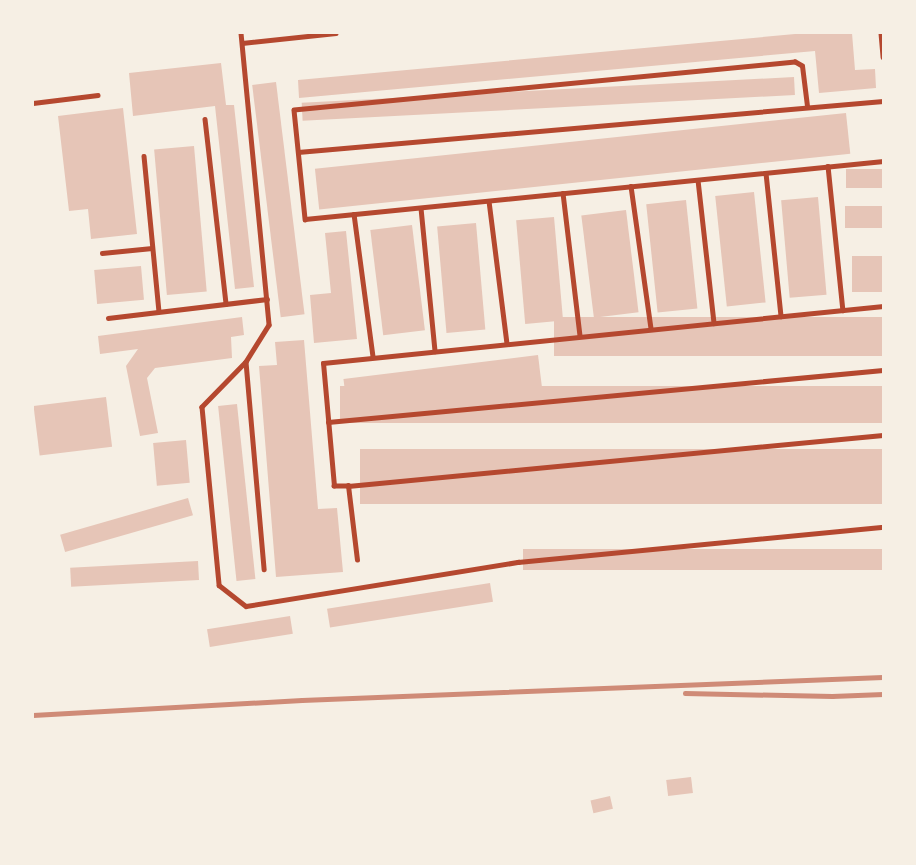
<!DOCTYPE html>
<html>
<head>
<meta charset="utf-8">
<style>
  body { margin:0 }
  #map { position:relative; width:916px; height:865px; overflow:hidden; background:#f6efe4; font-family:Roboto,sans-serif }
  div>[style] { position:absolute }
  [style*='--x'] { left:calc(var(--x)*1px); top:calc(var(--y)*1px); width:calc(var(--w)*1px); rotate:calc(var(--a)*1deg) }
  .building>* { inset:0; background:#e6c5b7; transform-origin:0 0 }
  .service>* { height:4.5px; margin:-2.25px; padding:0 2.25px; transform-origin:2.25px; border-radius:2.25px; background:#b5482f }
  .rail>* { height:4.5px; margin:-2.25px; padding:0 2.25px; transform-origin:2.25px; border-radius:2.25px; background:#cf8b77 }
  span { translate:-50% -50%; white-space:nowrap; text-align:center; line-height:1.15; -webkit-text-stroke:4.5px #f6efe4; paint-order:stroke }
  .frame { position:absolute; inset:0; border:34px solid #f6efe4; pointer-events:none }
</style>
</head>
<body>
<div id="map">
  <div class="building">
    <i style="clip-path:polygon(806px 33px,852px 33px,855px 70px,875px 69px,876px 88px,819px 93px,815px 51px,299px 98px,298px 80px)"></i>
    <i style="clip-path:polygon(221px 63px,226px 105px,234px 105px,254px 287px,235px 289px,215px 106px,133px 116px,129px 73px)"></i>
    <i style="left:794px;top:77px;width:18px;height:493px;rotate:87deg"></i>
    <i style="left:276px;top:82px;width:234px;height:24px;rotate:83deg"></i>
    <i style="clip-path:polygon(123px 108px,137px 234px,91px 239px,88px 209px,69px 211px,58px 116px)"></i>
    <i style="left:846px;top:113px;width:41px;height:534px;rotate:84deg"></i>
    <i style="left:194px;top:146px;width:146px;height:40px;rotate:85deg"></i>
    <i style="left:883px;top:169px;width:19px;height:37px;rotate:90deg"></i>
    <i style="left:754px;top:192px;width:111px;height:39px;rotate:84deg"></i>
    <i style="left:818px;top:197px;width:98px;height:37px;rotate:85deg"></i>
    <i style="left:686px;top:200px;width:109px;height:40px;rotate:84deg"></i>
    <i style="left:883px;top:206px;width:22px;height:38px;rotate:90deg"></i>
    <i style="left:626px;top:210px;width:103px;height:45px;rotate:83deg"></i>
    <i style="left:554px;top:217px;width:104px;height:38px;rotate:85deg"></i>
    <i style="left:476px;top:223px;width:107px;height:39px;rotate:85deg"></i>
    <i style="left:412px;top:225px;width:106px;height:42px;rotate:83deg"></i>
    <i style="clip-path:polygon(346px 231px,357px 339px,314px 343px,310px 295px,331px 293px,325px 233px)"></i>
    <i style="left:883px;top:256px;width:36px;height:31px;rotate:90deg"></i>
    <i style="left:141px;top:266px;width:34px;height:47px;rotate:85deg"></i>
    <i style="clip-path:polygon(242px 317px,244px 335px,231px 337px,232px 358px,155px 368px,147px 378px,158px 433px,140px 436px,126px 366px,138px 349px,100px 354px,98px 336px)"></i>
    <i style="left:883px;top:317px;width:39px;height:329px;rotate:90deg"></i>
    <i style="clip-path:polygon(304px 340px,318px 509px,337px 508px,343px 572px,276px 577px,259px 366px,277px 365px,275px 342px)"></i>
    <i style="left:538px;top:355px;width:35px;height:196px;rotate:83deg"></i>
    <i style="left:883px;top:386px;width:37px;height:543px;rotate:90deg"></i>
    <i style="left:106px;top:397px;width:50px;height:73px;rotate:83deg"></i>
    <i style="left:237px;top:404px;width:176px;height:19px;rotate:84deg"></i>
    <i style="left:186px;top:440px;width:43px;height:33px;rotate:85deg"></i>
    <i style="left:883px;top:449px;width:55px;height:523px;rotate:90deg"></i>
    <i style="left:188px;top:498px;width:18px;height:133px;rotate:74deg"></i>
    <i style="left:883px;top:549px;width:21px;height:360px;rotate:90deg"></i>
    <i style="left:198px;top:561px;width:19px;height:128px;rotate:87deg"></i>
    <i style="left:490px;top:583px;width:19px;height:165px;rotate:81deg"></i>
    <i style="left:290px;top:616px;width:18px;height:84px;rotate:81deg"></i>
    <i style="left:691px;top:777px;width:16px;height:25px;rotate:83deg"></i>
    <i style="left:610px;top:796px;width:13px;height:20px;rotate:77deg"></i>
  </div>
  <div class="service">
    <i style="--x:241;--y:33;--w:293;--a:84.5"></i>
    <i style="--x:269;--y:325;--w:44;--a:121.9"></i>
    <i style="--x:246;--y:362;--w:208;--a:85"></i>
    <i style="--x:881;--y:33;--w:24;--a:85"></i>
    <i style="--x:242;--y:43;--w:94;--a:-6.1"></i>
    <i style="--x:33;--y:103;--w:65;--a:-7"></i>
    <i style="--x:807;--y:106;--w:40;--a:-97.1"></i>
    <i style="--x:802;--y:66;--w:8;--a:-150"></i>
    <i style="--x:795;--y:62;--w:503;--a:174.53"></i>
    <i style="--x:294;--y:110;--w:110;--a:84.2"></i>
    <i style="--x:305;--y:219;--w:581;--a:-5.73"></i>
    <i style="--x:205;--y:119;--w:186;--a:83.5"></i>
    <i style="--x:298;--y:152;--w:587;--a:-4.98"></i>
    <i style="--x:144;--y:156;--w:156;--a:84.5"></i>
    <i style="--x:828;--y:166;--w:145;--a:84.1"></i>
    <i style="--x:766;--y:173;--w:144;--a:84"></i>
    <i style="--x:698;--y:180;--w:144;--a:83.6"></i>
    <i style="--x:631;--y:186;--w:144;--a:82"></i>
    <i style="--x:563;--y:193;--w:144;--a:83.2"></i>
    <i style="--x:489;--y:201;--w:143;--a:82.8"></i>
    <i style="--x:421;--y:208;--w:144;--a:84.4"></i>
    <i style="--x:354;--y:214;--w:144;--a:82.4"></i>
    <i style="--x:102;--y:253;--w:50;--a:-5.7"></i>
    <i style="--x:108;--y:318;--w:160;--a:-6.8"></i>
    <i style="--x:246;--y:362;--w:63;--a:134.4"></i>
    <i style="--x:202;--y:407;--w:179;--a:84.5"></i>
    <i style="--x:219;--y:585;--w:34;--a:38"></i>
    <i style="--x:246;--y:606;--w:276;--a:-9.2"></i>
    <i style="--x:518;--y:562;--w:367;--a:-5.5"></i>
    <i style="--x:328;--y:422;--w:557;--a:-5.35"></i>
    <i style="--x:348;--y:486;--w:537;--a:-5.45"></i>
    <i style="--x:357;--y:560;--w:75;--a:-96.9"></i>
    <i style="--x:348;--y:486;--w:14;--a:180"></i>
    <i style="--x:334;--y:486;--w:123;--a:-95.1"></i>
    <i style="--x:323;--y:363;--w:563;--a:-5.81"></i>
  </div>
  <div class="rail">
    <i style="--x:685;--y:693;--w:147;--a:1.2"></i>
    <i style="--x:832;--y:696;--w:51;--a:-2.2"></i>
    <i style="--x:33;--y:715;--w:269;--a:-3.2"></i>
    <i style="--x:302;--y:700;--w:581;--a:-2.27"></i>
  </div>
  <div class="frame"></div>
</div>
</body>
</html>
